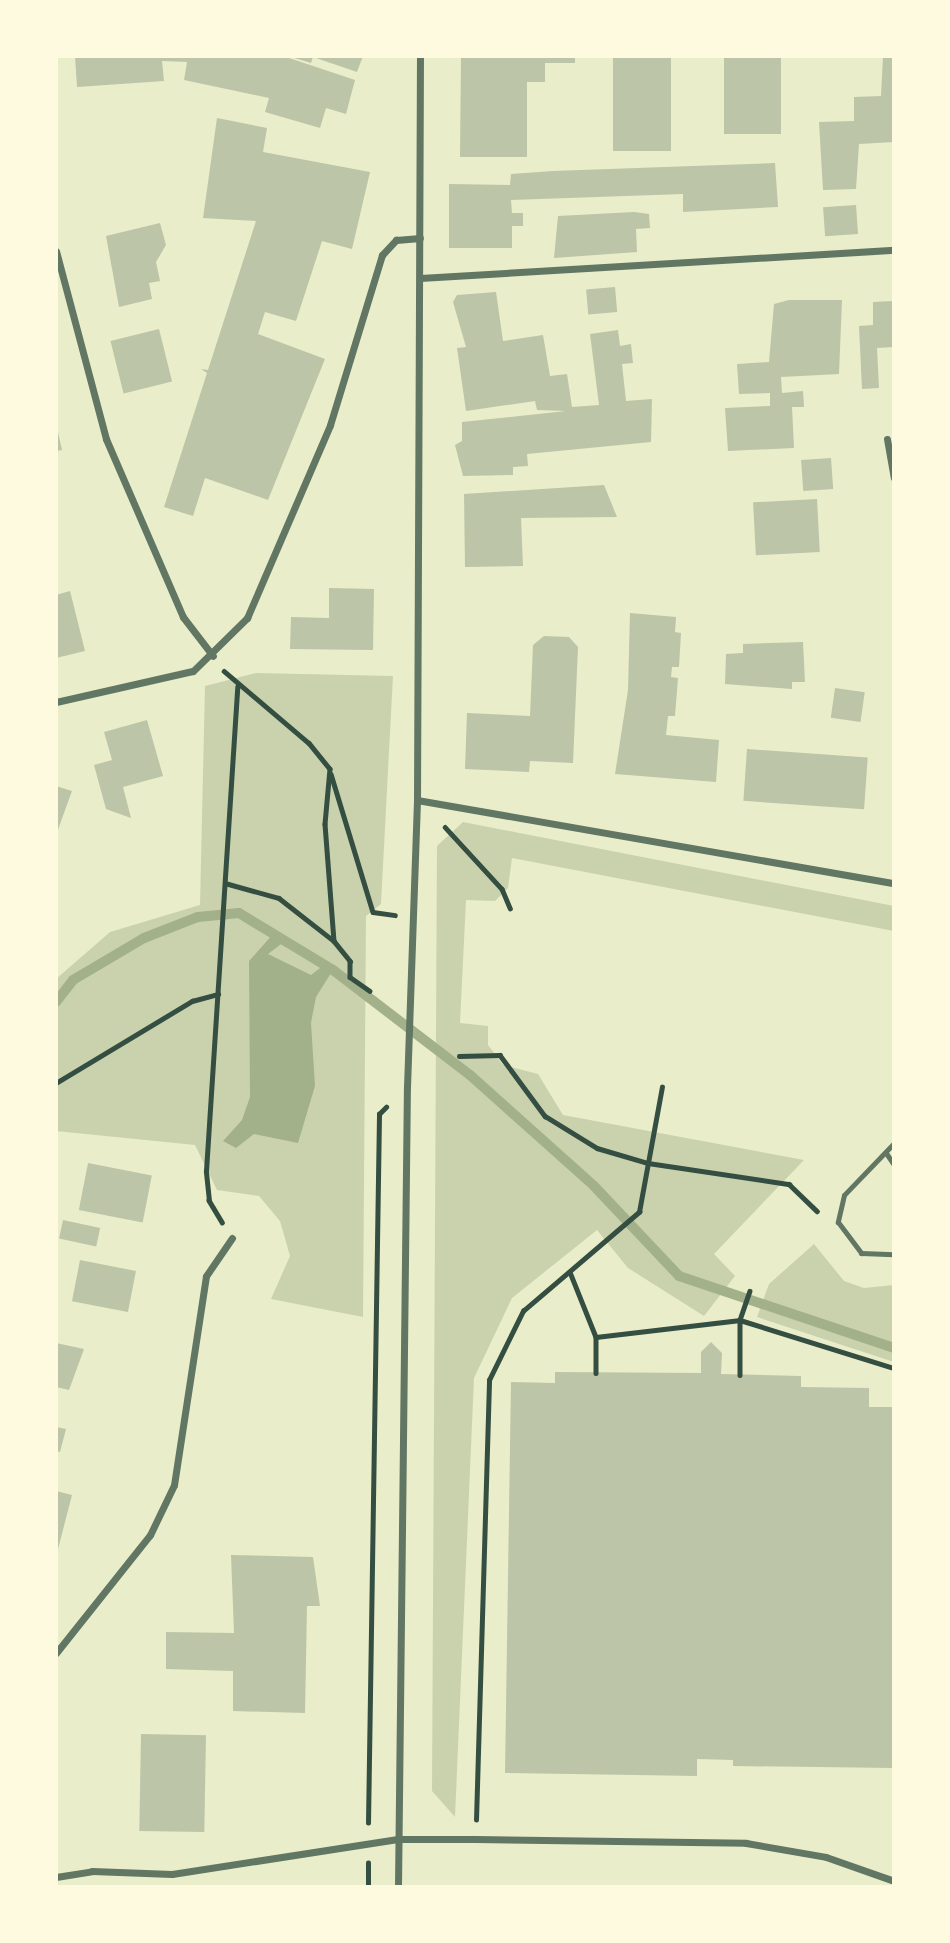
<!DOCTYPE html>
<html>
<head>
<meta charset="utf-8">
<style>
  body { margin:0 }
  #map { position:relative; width:950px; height:1943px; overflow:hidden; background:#e9edc9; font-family:Karla,sans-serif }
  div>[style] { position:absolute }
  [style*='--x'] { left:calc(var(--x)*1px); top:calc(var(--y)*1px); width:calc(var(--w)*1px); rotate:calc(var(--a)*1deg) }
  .green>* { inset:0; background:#cad2ad }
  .water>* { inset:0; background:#a3b18a }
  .stream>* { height:10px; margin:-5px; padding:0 5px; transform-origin:5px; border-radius:5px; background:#a3b18a }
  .building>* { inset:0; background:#bcc5a7; transform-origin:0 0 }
  .path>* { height:4.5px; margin:-2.25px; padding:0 2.25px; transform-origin:2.25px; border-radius:2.25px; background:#344e41 }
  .service>* { height:5px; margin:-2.5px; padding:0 2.5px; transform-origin:2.5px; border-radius:2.5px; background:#617663 }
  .minor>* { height:7px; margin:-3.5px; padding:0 3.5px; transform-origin:3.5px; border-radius:3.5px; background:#617663 }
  span { translate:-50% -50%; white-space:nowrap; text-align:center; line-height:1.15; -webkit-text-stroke:5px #fefae0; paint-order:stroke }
  .frame { position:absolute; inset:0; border:58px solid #fefae0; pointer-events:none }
</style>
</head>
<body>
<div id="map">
  <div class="green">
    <i style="clip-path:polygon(256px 673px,393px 676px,381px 904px,366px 916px,363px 1317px,271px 1299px,290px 1256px,280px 1221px,259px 1196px,217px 1190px,195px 1145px,56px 1131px,56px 979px,110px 932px,200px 905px,205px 686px)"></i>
    <i style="clip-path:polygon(463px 822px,894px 906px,894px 931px,512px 858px,508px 888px,495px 901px,466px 900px,460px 1023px,488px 1026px,488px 1045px,503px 1065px,538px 1074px,563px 1115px,804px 1160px,714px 1254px,735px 1276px,704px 1316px,628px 1268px,597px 1230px,512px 1298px,474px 1378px,455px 1817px,432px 1791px,437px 846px)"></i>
    <i style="clip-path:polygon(814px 1244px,844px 1281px,864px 1288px,894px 1285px,894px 1362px,757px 1317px,769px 1284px)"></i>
  </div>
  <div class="water">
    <i style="clip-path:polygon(273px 934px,285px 941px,268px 954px,311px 975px,324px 965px,333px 970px,316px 997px,311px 1023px,315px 1086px,298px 1143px,254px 1134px,236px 1148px,223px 1141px,242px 1120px,250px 1097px,249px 961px)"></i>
  </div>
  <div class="stream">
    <i style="--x:56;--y:1002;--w:28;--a:-52"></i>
    <i style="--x:73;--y:980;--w:82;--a:-30.6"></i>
    <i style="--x:144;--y:938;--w:58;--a:-21.3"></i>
    <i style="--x:198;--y:917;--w:41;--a:-5.6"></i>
    <i style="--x:239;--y:913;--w:110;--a:31.2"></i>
    <i style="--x:333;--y:970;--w:173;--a:37.5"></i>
    <i style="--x:470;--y:1075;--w:166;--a:41.8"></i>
    <i style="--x:594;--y:1186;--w:124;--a:46.6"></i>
    <i style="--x:679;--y:1276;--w:227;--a:18.5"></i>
  </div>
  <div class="building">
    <i style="clip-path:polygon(75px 56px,283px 56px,355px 80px,346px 114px,326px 108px,320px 128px,265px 112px,269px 98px,184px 80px,187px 62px,162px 61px,164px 81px,77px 87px)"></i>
    <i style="clip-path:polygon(314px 56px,363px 56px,357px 72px,313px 57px,311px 63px,291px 57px)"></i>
    <i style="clip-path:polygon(461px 56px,575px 56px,575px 63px,545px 63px,545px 82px,527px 82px,527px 157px,460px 157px)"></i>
    <i style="left:613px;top:56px;width:58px;height:95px"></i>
    <i style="left:724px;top:56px;width:57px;height:78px"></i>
    <i style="clip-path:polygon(883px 56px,894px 56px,894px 142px,859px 144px,856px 189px,823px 190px,819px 122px,854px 121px,854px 97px,881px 96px)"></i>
    <i style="clip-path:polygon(217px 118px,267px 128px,263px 152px,370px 172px,352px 249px,322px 241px,296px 321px,265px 312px,258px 334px,325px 359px,268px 500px,205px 478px,193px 516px,164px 507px,207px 373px,201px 369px,208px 370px,256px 221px,203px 218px)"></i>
    <i style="clip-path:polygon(775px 163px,778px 207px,683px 212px,683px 194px,511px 200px,512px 213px,523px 213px,523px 226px,512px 226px,512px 248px,449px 248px,449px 184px,510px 185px,511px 174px,553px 171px)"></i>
    <i style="left:856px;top:205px;width:29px;height:33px;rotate:86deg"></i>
    <i style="clip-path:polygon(634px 212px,649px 214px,650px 228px,636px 229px,637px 252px,554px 258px,558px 216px)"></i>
    <i style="clip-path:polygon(160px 223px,166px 245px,156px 262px,160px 281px,149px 283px,152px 299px,119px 307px,106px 236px)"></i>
    <i style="left:615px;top:287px;width:25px;height:29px;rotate:85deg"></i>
    <i style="clip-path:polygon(496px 292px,503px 341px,543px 335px,550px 376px,567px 374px,572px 407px,599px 405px,590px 334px,618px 330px,620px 346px,631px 344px,633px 363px,622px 364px,626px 401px,652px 399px,651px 442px,527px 454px,528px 466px,513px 467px,513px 475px,463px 476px,455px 445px,462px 441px,462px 422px,566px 411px,537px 410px,535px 401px,466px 411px,457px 348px,466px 347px,453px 302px,457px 295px)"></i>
    <i style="clip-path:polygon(789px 300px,842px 300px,839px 374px,781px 377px,782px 393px,803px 391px,804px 407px,792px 407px,794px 448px,728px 451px,725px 408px,770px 406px,770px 393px,739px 394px,737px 364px,769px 362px,774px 304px)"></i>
    <i style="clip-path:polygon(894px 301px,894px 347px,877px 348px,879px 388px,862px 389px,859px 326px,873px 325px,873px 302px)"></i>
    <i style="left:159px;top:329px;width:54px;height:50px;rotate:76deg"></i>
    <i style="clip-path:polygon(57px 428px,62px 450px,56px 451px,56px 429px)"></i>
    <i style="left:831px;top:458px;width:31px;height:30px;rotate:86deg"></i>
    <i style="clip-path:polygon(604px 485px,617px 517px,521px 518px,523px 566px,465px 567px,464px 494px)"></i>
    <i style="left:817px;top:499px;width:53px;height:64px;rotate:87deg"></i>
    <i style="clip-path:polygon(329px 588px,374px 589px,373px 650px,290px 649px,291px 617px,329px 618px)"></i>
    <i style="clip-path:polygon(70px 591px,85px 651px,56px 658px,56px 595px)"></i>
    <i style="clip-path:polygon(630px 613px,676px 617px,675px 632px,681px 633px,679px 667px,672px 667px,671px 677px,678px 678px,675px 716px,668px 716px,666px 735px,719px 740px,716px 782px,615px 774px,628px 690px)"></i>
    <i style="clip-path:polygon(544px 636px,569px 637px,578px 647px,573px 763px,530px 761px,529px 772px,465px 769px,467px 713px,530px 716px,533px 645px)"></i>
    <i style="clip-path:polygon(803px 642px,805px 682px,792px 682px,792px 689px,725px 684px,726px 654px,743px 653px,743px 644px)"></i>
    <i style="left:835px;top:688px;width:30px;height:30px;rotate:8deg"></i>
    <i style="clip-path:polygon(147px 720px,163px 776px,123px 787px,131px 818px,106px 809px,94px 765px,112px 760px,104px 732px)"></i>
    <i style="left:747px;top:749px;width:121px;height:52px;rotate:4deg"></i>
    <i style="clip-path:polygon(56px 786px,72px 791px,56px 835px)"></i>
    <i style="left:88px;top:1163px;width:65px;height:48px;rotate:11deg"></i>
    <i style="left:63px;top:1220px;width:38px;height:19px;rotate:12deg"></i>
    <i style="left:80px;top:1260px;width:57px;height:42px;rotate:11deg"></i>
    <i style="clip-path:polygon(711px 1342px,722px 1353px,721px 1374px,801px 1376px,801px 1387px,869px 1388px,869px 1407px,894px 1407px,894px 1768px,733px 1766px,733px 1760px,697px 1759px,697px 1776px,505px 1773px,511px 1382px,555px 1383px,555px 1372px,701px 1373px,701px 1352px)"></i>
    <i style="clip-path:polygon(56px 1343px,84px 1349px,69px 1390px,56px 1387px)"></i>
    <i style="clip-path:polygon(56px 1427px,66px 1429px,60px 1452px,56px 1451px)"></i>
    <i style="clip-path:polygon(56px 1491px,72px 1495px,57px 1553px,56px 1553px)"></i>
    <i style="clip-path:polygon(231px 1555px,313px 1557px,320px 1606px,307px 1606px,305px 1713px,233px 1711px,233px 1671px,166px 1669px,166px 1632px,234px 1633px)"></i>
    <i style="left:141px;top:1734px;width:65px;height:97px;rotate:1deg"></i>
  </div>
  <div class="path">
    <i style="--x:224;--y:671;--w:111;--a:40.3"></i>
    <i style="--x:309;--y:743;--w:33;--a:51"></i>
    <i style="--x:330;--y:769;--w:55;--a:95.2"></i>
    <i style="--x:325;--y:824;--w:117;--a:85.6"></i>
    <i style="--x:331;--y:774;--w:144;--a:73.1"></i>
    <i style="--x:373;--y:912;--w:22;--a:8"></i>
    <i style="--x:445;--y:827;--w:84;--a:47.4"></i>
    <i style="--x:502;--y:889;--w:21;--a:67"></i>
    <i style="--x:225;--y:883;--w:56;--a:15.5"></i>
    <i style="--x:279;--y:898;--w:70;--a:38"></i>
    <i style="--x:334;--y:941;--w:26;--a:51"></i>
    <i style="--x:350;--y:961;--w:16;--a:90"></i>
    <i style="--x:350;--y:977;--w:24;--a:35"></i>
    <i style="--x:459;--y:1056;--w:41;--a:-1.4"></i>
    <i style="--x:500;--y:1055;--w:76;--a:53.6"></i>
    <i style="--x:545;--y:1116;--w:61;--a:31.6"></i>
    <i style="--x:597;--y:1148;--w:53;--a:16.4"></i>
    <i style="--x:648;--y:1163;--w:143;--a:8.5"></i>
    <i style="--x:789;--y:1184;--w:39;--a:44"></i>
    <i style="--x:56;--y:1083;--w:159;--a:-31.1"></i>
    <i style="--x:192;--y:1001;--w:27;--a:-15"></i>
    <i style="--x:222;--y:1223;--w:26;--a:-121"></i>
    <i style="--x:209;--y:1201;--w:30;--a:-96"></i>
    <i style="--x:206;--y:1171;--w:485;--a:-86.3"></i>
    <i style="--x:570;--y:1272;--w:70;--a:68.2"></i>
    <i style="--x:596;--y:1337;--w:36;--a:90"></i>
    <i style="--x:750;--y:1291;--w:31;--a:109"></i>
    <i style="--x:740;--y:1320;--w:161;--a:17.3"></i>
    <i style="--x:596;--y:1337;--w:145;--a:-6.7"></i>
    <i style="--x:740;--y:1320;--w:55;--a:90"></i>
    <i style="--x:476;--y:1820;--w:440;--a:-88.3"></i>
    <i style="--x:489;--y:1380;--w:77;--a:-63.8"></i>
    <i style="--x:523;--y:1311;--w:153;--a:-40.5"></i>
    <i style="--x:639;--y:1212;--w:127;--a:-79.6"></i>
    <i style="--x:368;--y:1823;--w:709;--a:-89.11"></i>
    <i style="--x:379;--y:1114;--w:10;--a:-45"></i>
    <i style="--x:368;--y:1887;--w:24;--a:-90"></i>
  </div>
  <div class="service">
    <i style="--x:894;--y:1143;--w:72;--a:133.9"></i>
    <i style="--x:844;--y:1195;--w:28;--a:103"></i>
    <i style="--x:838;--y:1222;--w:39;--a:53"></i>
    <i style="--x:861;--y:1253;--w:33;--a:2"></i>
    <i style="--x:886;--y:1153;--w:14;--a:56"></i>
  </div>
  <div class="minor">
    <i style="--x:56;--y:251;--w:195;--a:75.1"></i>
    <i style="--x:106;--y:439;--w:194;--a:66.6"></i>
    <i style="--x:183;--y:617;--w:49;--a:52.4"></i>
    <i style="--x:420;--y:278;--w:475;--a:-3.4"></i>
    <i style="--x:887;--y:439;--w:39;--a:80"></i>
    <i style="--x:56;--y:702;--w:140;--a:-12.8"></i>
    <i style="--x:193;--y:671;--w:76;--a:-44.5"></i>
    <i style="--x:247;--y:618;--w:210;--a:-66.7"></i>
    <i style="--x:330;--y:425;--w:178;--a:-73"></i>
    <i style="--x:382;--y:255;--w:21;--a:-47"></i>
    <i style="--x:396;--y:240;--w:24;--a:-5"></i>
    <i style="--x:417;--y:800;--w:484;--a:9.9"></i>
    <i style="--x:56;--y:1653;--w:151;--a:-51.5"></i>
    <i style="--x:150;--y:1535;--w:55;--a:-64.4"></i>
    <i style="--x:174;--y:1485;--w:211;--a:-81.3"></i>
    <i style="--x:206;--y:1276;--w:46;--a:-55.6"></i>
    <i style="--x:56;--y:1877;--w:36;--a:-9"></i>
    <i style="--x:92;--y:1871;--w:80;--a:2.1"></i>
    <i style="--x:172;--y:1874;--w:230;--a:-8.8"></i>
    <i style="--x:399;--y:1839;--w:76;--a:0"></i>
    <i style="--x:475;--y:1839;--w:271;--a:0.8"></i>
    <i style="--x:746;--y:1843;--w:81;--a:9.9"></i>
    <i style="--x:826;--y:1857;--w:72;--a:19.4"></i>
    <i style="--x:398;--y:1887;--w:800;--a:-89.36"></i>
    <i style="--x:407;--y:1087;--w:287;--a:-88"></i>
    <i style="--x:417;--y:800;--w:744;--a:-89.77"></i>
  </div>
  <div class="frame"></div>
</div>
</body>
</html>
